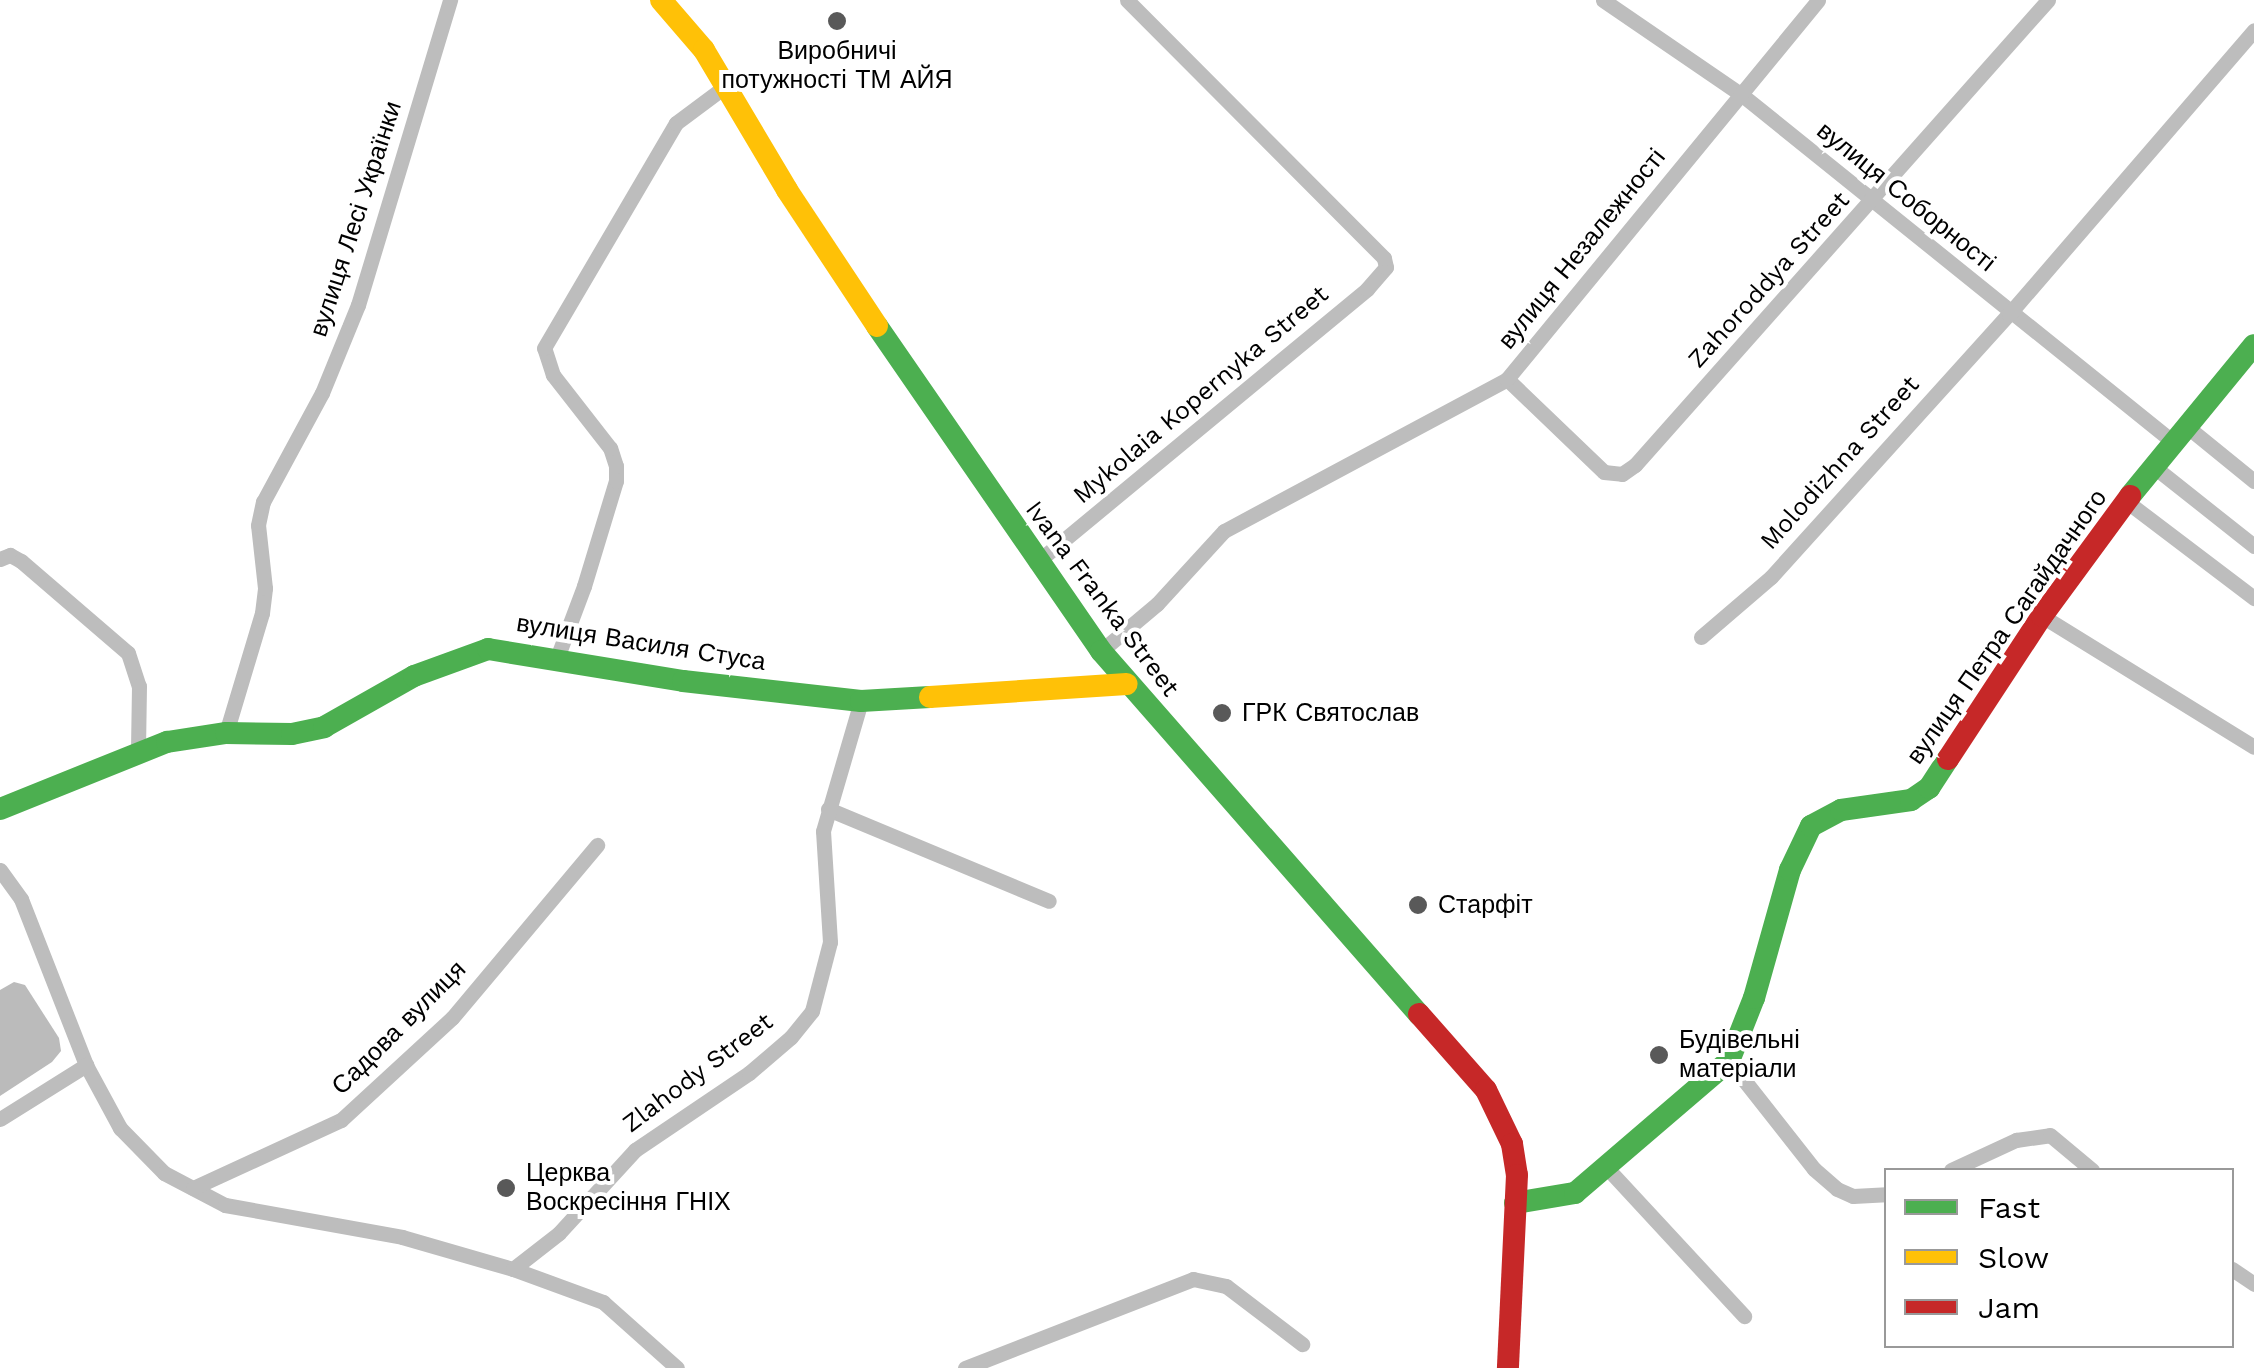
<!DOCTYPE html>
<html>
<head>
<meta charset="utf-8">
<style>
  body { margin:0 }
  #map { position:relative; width:2254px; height:1368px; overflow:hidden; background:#fff; font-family:"Work Sans",sans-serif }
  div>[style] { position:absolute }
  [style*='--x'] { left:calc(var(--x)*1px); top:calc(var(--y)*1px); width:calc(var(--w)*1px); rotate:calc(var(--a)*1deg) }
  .water>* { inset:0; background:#bbb }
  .street>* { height:15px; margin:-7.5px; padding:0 7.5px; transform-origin:7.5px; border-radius:7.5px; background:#bdbdbd }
  .fast>* { height:22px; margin:-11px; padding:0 11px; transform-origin:11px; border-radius:11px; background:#4caf50 }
  .slow>* { height:22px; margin:-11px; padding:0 11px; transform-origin:11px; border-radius:11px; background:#ffc107 }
  .jam>* { height:22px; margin:-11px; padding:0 11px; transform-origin:11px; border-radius:11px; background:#c62828 }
  .dots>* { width:28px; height:28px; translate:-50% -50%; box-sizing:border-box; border:5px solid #fff; border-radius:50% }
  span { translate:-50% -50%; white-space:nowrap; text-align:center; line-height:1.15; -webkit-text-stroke:8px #fff; paint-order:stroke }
  .poi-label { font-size:25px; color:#000 }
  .left { translate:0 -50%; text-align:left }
  .street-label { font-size:25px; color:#000 }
  .legend { position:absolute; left:1884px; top:1168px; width:350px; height:180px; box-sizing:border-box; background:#fff; border:2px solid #999; margin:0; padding:12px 18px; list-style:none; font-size:30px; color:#000 }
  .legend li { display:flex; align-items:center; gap:20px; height:50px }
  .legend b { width:50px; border:2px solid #999 }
</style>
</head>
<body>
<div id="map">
  <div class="water">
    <i style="clip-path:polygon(14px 982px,25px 985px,59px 1038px,61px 1051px,52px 1062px,0 1096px,0 990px)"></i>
  </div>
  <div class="street">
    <i style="--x:1603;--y:0;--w:168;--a:34.4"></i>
    <i style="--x:1742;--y:95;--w:552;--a:38.82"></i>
    <i style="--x:1507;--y:379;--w:134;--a:43.8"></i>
    <i style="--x:1604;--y:472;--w:18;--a:6"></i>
    <i style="--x:1622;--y:474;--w:16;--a:-35"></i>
    <i style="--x:1635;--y:465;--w:622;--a:-48.39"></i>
    <i style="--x:2185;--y:425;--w:89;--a:39.1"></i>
    <i style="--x:2153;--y:466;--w:129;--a:38.4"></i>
    <i style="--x:2126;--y:501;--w:161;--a:37.2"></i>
    <i style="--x:0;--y:559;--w:11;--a:-22"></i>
    <i style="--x:10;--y:555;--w:13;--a:29"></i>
    <i style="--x:21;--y:561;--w:141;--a:40.7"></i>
    <i style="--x:128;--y:653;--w:35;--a:72"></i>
    <i style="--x:139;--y:686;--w:67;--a:90.9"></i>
    <i style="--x:1036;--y:563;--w:430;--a:-39.6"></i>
    <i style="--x:1367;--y:289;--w:29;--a:-49"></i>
    <i style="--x:1386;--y:267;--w:9;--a:-103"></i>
    <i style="--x:1384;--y:258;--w:364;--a:-134.9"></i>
    <i style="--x:2042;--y:616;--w:249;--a:31.7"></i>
    <i style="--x:1701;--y:637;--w:92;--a:-40.6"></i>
    <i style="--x:1771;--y:577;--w:355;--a:-47.9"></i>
    <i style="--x:2009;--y:314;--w:375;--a:-49.2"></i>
    <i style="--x:1101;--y:651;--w:73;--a:-40"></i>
    <i style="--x:1157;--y:604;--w:99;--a:-47.5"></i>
    <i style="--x:1224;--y:531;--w:321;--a:-28.2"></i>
    <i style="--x:1507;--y:379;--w:490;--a:-50.6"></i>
    <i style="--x:557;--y:658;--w:77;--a:-69.4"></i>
    <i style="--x:584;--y:586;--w:110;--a:-73.1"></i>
    <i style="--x:616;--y:481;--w:15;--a:-90"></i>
    <i style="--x:616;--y:466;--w:19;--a:-108"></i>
    <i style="--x:610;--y:448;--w:93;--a:-128"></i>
    <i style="--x:553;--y:375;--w:28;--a:-108"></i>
    <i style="--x:544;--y:348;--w:261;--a:-59.6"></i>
    <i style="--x:676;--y:123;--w:64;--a:-36.7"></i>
    <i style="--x:226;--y:733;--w:125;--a:-73.3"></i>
    <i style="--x:262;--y:613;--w:25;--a:-83"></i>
    <i style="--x:265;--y:588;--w:63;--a:-96.3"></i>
    <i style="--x:258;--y:525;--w:24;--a:-78"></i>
    <i style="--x:263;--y:502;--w:124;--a:-61.6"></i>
    <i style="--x:322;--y:393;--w:95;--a:-67.8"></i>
    <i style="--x:358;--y:305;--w:319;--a:-73.2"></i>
    <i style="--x:828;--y:809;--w:239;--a:22.6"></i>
    <i style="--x:0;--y:870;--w:36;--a:54"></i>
    <i style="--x:21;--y:899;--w:178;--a:68.6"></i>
    <i style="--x:86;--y:1065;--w:72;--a:61.6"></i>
    <i style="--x:120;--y:1128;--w:63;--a:45.6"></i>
    <i style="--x:164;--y:1173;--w:69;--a:27.7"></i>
    <i style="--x:225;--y:1205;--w:180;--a:10.2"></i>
    <i style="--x:402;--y:1237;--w:116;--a:16.1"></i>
    <i style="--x:513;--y:1269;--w:96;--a:20.1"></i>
    <i style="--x:603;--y:1302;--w:99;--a:41.7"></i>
    <i style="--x:1729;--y:1061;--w:137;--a:51.8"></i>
    <i style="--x:1814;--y:1169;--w:30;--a:41"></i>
    <i style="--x:1837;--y:1189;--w:17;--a:24"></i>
    <i style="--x:1853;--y:1196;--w:33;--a:-3"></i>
    <i style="--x:0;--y:1119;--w:102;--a:-32.1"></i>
    <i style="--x:1607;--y:1168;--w:202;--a:47.2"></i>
    <i style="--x:1951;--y:1170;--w:72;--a:-24.8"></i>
    <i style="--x:2016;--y:1140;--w:34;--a:-8"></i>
    <i style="--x:2050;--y:1135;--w:55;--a:39.8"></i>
    <i style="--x:193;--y:1188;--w:163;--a:-24.7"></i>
    <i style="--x:341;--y:1120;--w:151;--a:-42.6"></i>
    <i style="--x:452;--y:1018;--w:226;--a:-50"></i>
    <i style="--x:513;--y:1269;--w:58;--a:-38"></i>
    <i style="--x:559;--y:1233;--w:113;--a:-47.5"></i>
    <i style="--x:635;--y:1150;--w:138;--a:-34"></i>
    <i style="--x:749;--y:1073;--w:55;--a:-40.6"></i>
    <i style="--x:791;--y:1037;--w:33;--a:-51"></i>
    <i style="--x:812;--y:1011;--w:71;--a:-75.4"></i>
    <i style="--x:830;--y:942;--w:111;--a:-93.6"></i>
    <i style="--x:823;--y:831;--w:135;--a:-73.7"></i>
    <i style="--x:2232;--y:1269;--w:27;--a:34"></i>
    <i style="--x:965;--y:1368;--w:245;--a:-21.3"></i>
    <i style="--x:1193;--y:1279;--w:34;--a:12"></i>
    <i style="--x:1226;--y:1286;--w:96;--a:37.3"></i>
  </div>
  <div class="fast">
    <i style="--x:877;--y:326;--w:395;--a:55.4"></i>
    <i style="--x:1101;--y:651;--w:483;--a:48.8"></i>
    <i style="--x:2130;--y:496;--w:195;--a:-50.6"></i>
    <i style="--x:0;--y:809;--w:180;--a:-21.9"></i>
    <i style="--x:167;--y:742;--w:60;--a:-8.7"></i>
    <i style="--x:226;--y:733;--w:66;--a:0.9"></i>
    <i style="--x:292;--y:734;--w:33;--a:-12"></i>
    <i style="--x:324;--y:727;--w:103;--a:-29.5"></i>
    <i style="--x:414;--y:676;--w:79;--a:-20"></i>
    <i style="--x:488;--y:649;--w:198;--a:9.3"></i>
    <i style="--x:683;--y:681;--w:179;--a:6.4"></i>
    <i style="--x:861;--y:701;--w:69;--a:-3.3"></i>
    <i style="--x:1515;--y:1203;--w:61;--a:-9.5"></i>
    <i style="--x:1575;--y:1193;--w:203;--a:-40.6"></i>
    <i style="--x:1729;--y:1061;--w:68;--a:-68.4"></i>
    <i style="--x:1754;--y:998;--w:133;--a:-74.3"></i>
    <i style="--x:1790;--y:870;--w:49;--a:-64.5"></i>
    <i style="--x:1811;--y:826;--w:34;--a:-28"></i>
    <i style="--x:1841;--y:810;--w:71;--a:-8.1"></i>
    <i style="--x:1911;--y:800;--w:22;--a:-34"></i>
    <i style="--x:1929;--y:788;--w:35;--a:-57"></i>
  </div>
  <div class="slow">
    <i style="--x:661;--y:0;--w:66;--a:49.3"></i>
    <i style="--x:704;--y:50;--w:163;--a:59.3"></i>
    <i style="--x:787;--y:190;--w:163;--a:56.5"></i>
    <i style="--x:930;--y:697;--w:197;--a:-3.8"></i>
  </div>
  <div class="jam">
    <i style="--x:1948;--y:759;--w:171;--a:-56.7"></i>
    <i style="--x:2042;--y:616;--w:149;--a:-53.7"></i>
    <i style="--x:1419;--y:1014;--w:101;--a:48.6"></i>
    <i style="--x:1486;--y:1090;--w:60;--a:64.3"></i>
    <i style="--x:1512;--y:1144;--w:31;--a:81"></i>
    <i style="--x:1517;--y:1175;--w:193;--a:92.7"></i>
  </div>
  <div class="dots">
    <i style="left:837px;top:21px;background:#595959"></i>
    <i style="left:1222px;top:713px;background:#595959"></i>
    <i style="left:1418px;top:905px;background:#595959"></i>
    <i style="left:1659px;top:1055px;background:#595959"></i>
    <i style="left:506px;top:1188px;background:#595959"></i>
  </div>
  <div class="poi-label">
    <span style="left:837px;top:66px">Виробничі<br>потужності ТМ АЙЯ</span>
    <span class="left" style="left:1242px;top:713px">ГРК Святослав</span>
    <span class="left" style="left:1438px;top:905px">Старфіт</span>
    <span class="left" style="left:1679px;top:1055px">Будівельні<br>матеріали</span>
    <span class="left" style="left:526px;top:1188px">Церква<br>Воскресіння ГНІХ</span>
  </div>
  <div class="street-label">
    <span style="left:1906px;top:197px;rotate:39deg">вулиця Соборності</span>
    <span style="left:356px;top:219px;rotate:-72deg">вулиця Лесі Українки</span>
    <span style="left:1582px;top:249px;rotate:-51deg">вулиця Незалежності</span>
    <span style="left:1769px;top:280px;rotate:-48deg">Zahoroddya Street</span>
    <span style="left:1201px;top:395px;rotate:-40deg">Mykolaia Kopernyka Street</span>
    <span style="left:1840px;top:463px;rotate:-48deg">Molodizhna Street</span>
    <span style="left:1102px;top:599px;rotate:53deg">Ivana Franka Street</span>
    <span style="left:2007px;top:627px;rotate:-55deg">вулиця Петра Сагайдачного</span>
    <span style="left:641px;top:643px;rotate:9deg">вулиця Василя Стуса</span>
    <span style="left:399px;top:1028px;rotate:-45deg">Садова вулиця</span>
    <span style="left:698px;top:1073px;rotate:-37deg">Zlahody Street</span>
  </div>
  <ul class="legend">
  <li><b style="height:12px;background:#4caf50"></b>Fast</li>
  <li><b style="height:12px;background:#ffc107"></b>Slow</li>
  <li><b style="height:12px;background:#c62828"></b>Jam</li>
  </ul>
</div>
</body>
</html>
